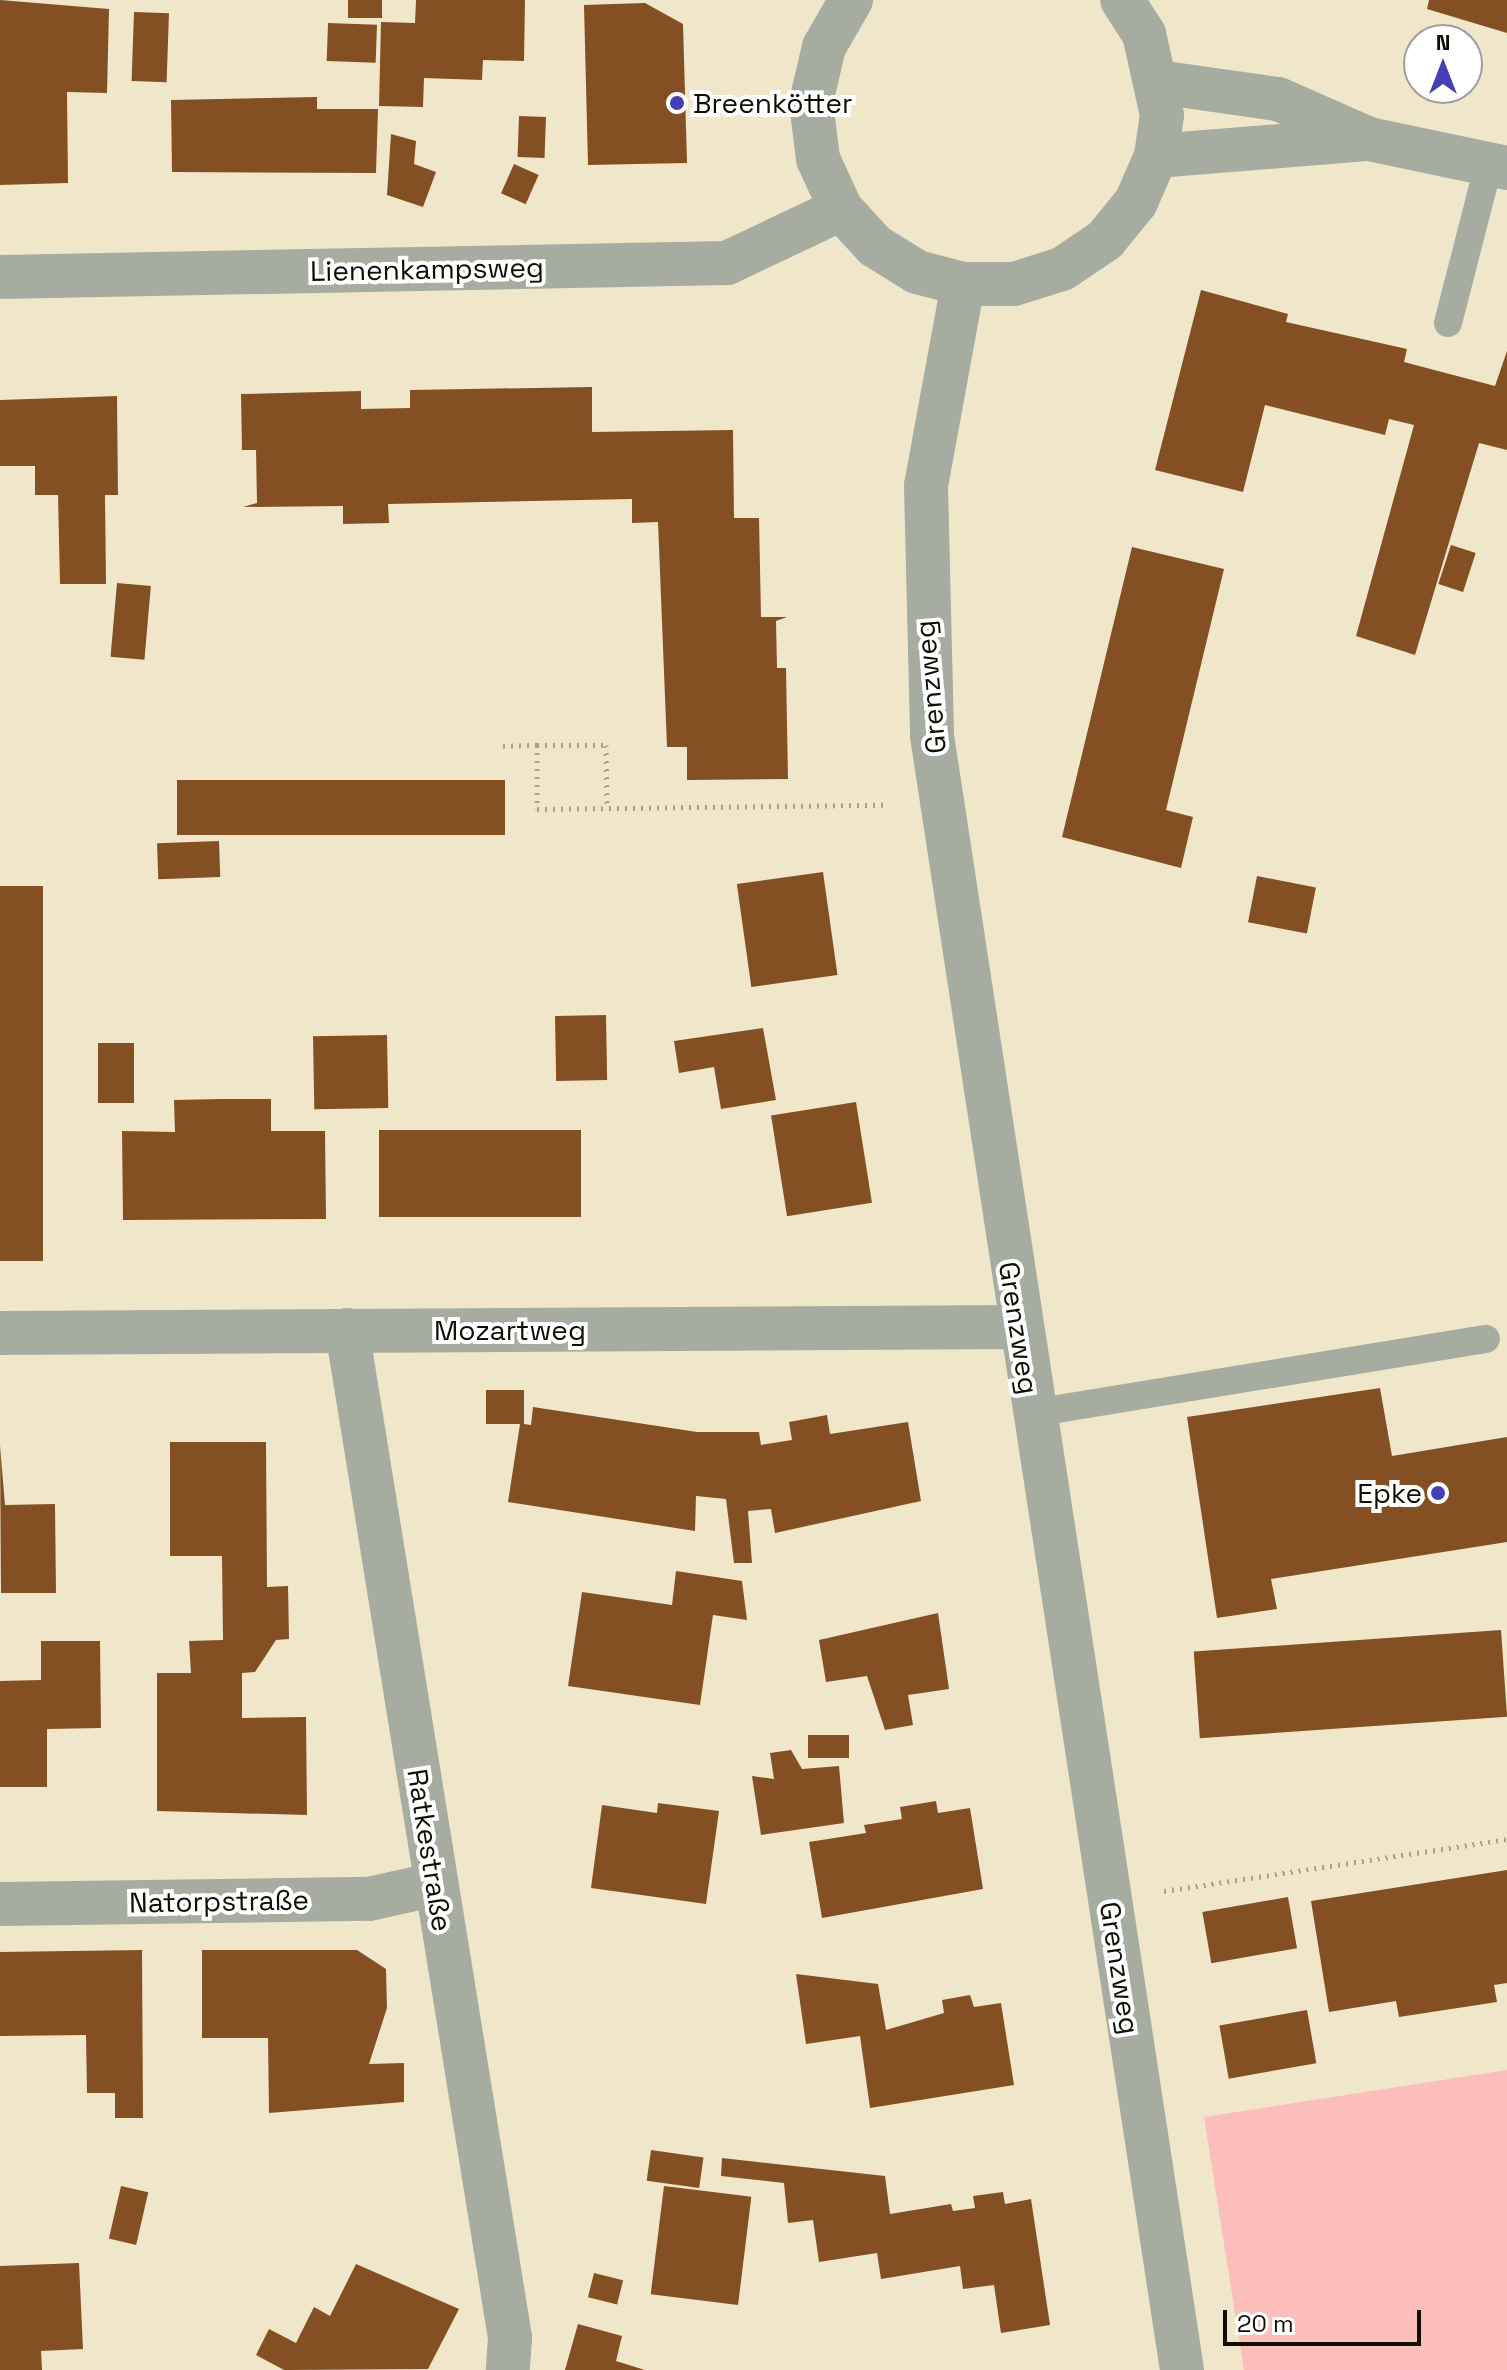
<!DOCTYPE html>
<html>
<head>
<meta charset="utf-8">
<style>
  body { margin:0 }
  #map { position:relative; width:1507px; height:2370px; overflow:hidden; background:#f0e7cb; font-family:"Space Grotesk",sans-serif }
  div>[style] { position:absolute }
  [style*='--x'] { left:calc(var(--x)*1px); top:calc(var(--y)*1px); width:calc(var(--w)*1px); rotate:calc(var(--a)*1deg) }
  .green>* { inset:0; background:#fbbeba }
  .building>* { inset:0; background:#844f23; transform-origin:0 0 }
  .path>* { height:5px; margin-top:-2.5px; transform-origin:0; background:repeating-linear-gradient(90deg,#a8a18c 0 2px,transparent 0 8px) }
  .lane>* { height:28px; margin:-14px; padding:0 14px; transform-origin:14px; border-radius:14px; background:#a7aca0 }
  .street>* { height:44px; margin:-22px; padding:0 22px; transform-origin:22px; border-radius:22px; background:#a7aca0 }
  .dots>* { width:22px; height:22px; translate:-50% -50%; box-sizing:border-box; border:4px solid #fff; border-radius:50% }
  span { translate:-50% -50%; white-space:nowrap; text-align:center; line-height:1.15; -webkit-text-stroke:8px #fff; paint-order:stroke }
  .poi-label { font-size:28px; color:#100d05 }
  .left { translate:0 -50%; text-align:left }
  .right { translate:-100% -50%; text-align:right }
  .street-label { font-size:28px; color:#100d05 }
  .north { position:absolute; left:1403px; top:24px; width:80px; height:80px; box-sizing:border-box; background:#fff; border:2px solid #9f9e9b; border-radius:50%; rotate:0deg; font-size:22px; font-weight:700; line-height:32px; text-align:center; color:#100d05 }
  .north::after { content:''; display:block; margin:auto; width:28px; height:36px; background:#4640b6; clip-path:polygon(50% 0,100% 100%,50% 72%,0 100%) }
  .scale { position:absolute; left:1223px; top:2310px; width:198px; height:36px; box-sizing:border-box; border:4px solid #100d05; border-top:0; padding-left:10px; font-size:24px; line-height:28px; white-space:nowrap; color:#100d05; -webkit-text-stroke:6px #fff; paint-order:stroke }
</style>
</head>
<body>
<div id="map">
  <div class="green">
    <i style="clip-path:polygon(1507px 2070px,1507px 2370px,1244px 2370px,1204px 2117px)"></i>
  </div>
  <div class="building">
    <i style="clip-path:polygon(0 0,109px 9px,107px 93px,67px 92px,68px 183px,0 185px)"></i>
    <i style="left:348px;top:0;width:34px;height:18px"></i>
    <i style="clip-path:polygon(416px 0,525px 0,524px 61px,483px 60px,482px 80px,424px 78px,423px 107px,379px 106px,381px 22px,415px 23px)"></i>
    <i style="clip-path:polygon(1429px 0,1507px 0,1507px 33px,1427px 9px)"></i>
    <i style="clip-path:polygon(645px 3px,683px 24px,687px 163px,588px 165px,584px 5px)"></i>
    <i style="left:134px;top:12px;width:35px;height:69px;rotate:2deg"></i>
    <i style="left:328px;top:23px;width:49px;height:38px;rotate:2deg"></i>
    <i style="clip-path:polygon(317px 97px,317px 109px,378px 109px,376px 173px,172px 172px,171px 100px)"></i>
    <i style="left:519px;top:116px;width:27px;height:41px;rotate:2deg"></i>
    <i style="clip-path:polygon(391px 134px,416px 141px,414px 164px,436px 172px,423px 207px,387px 195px)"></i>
    <i style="left:514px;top:164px;width:27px;height:32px;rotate:24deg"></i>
    <i style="clip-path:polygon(1201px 290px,1288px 314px,1286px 322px,1407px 349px,1404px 362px,1495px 386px,1507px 351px,1507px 450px,1479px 443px,1415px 655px,1356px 636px,1414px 425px,1389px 419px,1385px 435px,1265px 405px,1243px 492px,1155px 470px)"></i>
    <i style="clip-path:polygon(592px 387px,592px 432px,733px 430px,734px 518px,759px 518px,761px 617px,787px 617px,776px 621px,777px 668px,786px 668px,788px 779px,687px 780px,687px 747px,667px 747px,658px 522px,632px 523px,632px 499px,388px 504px,389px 523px,343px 524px,343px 506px,243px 507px,257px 503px,256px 450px,242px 450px,241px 394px,361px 391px,361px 409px,410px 408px,410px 390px)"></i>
    <i style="clip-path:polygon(117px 396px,118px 495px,105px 495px,106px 584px,60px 584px,58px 495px,35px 495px,35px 466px,0 466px,0 400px)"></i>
    <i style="left:1451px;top:545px;width:26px;height:41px;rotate:18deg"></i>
    <i style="clip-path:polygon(1132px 547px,1224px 569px,1166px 810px,1193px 817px,1181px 868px,1062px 837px)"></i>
    <i style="left:117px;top:583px;width:34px;height:74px;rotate:5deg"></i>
    <i style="left:505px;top:780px;width:55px;height:328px;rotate:90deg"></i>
    <i style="left:219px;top:841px;width:36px;height:62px;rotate:88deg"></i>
    <i style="left:823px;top:872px;width:104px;height:87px;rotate:82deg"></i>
    <i style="left:1257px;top:876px;width:60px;height:47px;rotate:11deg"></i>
    <i style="left:43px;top:886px;width:375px;height:43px;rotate:90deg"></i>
    <i style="left:606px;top:1015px;width:65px;height:51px;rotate:89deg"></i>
    <i style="clip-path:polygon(763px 1028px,776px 1100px,721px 1109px,714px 1067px,679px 1073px,674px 1041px)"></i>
    <i style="left:387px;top:1035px;width:73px;height:74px;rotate:89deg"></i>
    <i style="left:98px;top:1043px;width:36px;height:60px"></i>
    <i style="clip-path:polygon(222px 1099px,271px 1099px,271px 1131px,325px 1131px,326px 1219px,123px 1220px,122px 1131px,175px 1132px,174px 1100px)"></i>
    <i style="left:856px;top:1102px;width:102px;height:86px;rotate:81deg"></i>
    <i style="left:581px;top:1130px;width:87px;height:202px;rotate:90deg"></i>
    <i style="clip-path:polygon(1380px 1388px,1392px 1456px,1507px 1437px,1507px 1542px,1271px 1579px,1277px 1609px,1217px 1618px,1187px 1417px)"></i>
    <i style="clip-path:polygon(486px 1390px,524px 1390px,524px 1424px,531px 1425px,533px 1407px,697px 1432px,759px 1432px,761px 1445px,792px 1440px,789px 1422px,827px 1415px,830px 1434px,908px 1422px,921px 1501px,775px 1533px,771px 1509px,748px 1511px,752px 1563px,734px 1563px,726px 1499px,696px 1496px,695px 1531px,508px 1502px,520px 1424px,486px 1424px)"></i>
    <i style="clip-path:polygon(170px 1442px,266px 1442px,267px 1587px,288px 1586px,289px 1639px,276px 1640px,255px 1672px,242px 1673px,242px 1718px,306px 1717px,307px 1815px,157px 1811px,157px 1673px,191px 1673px,189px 1641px,223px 1640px,222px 1556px,170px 1556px)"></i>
    <i style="clip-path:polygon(0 1445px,5px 1505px,55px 1504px,56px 1593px,1px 1593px)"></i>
    <i style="clip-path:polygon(676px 1571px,742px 1581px,747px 1620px,713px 1615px,700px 1705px,568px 1686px,582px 1592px,672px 1605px)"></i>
    <i style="clip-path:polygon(938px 1613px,949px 1689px,908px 1695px,913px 1725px,885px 1730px,867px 1676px,826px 1682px,819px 1640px)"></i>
    <i style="left:1501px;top:1630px;width:87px;height:308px;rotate:86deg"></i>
    <i style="clip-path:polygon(41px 1641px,100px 1641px,101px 1728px,47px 1729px,47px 1787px,0 1787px,0 1681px,41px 1680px)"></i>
    <i style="left:849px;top:1735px;width:23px;height:41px;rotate:90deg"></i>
    <i style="clip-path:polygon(791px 1750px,802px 1769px,839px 1766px,844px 1823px,761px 1835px,752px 1776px,774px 1779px,770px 1753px)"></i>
    <i style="clip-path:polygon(936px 1801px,938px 1813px,970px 1808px,983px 1889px,822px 1918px,809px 1842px,866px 1833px,864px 1825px,902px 1819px,900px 1807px)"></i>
    <i style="clip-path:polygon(658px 1803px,719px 1811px,706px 1904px,591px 1888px,602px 1805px,657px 1813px)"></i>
    <i style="clip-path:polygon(1507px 1870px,1507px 1983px,1494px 1985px,1497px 2002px,1399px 2017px,1396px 2001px,1329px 2012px,1311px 1901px)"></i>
    <i style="left:1288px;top:1897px;width:52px;height:87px;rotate:80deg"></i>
    <i style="clip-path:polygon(142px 1950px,143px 2118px,115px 2118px,115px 2093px,87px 2093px,86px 2035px,0 2036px,0 1952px)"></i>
    <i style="clip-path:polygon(202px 1950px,357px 1950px,386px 1969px,387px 2008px,369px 2064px,404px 2063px,404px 2102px,269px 2113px,268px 2038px,202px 2038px)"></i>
    <i style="clip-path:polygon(796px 1974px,878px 1984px,886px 2030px,944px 2013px,942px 2000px,970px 1995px,974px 2007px,1001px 2003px,1014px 2085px,870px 2108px,860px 2036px,806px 2044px)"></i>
    <i style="left:1307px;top:2010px;width:54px;height:89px;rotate:80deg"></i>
    <i style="left:651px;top:2150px;width:53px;height:31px;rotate:8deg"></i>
    <i style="clip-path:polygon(722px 2158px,885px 2176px,890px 2214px,951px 2204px,953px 2211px,975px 2208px,973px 2196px,1003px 2192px,1005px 2204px,1031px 2199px,1050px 2325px,1001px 2333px,994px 2285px,963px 2289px,960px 2266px,881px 2279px,877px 2253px,819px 2262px,813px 2220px,788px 2223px,784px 2183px,721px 2176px)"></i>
    <i style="left:121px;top:2186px;width:28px;height:54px;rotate:13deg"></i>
    <i style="left:664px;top:2186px;width:88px;height:109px;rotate:7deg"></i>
    <i style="clip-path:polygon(79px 2263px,83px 2349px,41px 2351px,42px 2370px,0 2370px,0 2266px)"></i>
    <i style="clip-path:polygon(356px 2264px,459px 2309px,428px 2369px,284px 2370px,256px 2355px,269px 2329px,296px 2343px,314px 2307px,330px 2316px)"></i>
    <i style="left:594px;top:2273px;width:30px;height:25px;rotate:14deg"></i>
    <i style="clip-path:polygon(578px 2324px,622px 2336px,616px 2361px,645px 2370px,565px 2370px)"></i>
  </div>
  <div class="path">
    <i style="--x:537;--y:745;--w:69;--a:0"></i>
    <i style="--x:606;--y:745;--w:63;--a:89.1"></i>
    <i style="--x:503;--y:746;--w:34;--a:-2"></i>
    <i style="--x:537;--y:745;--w:64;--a:90"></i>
    <i style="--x:537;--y:809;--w:348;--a:-0.7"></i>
    <i style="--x:1164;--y:1891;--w:347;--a:-8.6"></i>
  </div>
  <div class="lane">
    <i style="--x:1448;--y:323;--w:165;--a:-75.6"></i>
    <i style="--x:1033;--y:1413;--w:459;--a:-9.3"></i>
  </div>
  <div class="street">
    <i style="--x:851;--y:0;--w:54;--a:119.9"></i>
    <i style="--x:824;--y:47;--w:57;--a:103.3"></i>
    <i style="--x:811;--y:102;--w:57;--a:83"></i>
    <i style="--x:818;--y:159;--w:55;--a:65.3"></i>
    <i style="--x:841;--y:209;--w:50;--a:47.4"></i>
    <i style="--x:875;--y:246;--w:49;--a:31.8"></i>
    <i style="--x:917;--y:272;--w:48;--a:14.6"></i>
    <i style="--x:963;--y:284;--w:51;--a:0"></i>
    <i style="--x:1014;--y:284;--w:50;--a:-17.4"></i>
    <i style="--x:1062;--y:269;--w:52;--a:-34"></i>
    <i style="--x:1105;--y:240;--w:49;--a:-50.8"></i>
    <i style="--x:1136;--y:202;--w:50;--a:-66.5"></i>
    <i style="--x:1156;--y:156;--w:41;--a:-81.7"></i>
    <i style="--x:1162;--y:115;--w:83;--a:-102.5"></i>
    <i style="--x:1144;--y:34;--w:40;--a:-122.9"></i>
    <i style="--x:1158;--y:82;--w:121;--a:8.1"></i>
    <i style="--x:1278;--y:99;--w:99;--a:23.7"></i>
    <i style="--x:1369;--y:139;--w:141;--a:11.9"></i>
    <i style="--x:1156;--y:156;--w:214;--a:-4.6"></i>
    <i style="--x:0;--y:277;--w:727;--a:-1.1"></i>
    <i style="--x:727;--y:263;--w:126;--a:-25.3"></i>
    <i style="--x:963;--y:284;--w:205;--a:100.4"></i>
    <i style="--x:926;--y:486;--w:250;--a:88.6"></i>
    <i style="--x:932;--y:736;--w:1653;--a:81.3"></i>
    <i style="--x:347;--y:1330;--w:1021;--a:80.81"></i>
    <i style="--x:510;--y:2338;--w:32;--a:94"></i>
    <i style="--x:0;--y:1333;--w:1019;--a:-0.34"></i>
    <i style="--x:0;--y:1904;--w:369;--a:-0.8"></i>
    <i style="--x:369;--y:1899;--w:69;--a:-12.6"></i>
  </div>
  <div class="dots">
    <i style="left:677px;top:103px;background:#4640b6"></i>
    <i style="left:1438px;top:1493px;background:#4640b6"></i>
  </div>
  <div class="poi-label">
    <span class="left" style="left:693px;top:103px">Breenkötter</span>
    <span class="right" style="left:1422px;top:1493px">Epke</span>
  </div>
  <div class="street-label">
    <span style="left:427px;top:269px;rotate:-1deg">Lienenkampsweg</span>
    <span style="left:930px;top:687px;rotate:-95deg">Grenzweg</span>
    <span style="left:1019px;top:1328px;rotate:81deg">Grenzweg</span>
    <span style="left:510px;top:1330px">Mozartweg</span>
    <span style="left:430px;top:1850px;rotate:81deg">Ratkestraße</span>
    <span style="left:219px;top:1901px;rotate:-1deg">Natorpstraße</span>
    <span style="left:1120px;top:1968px;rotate:81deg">Grenzweg</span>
  </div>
  <div class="north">N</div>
  <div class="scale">20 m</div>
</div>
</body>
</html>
